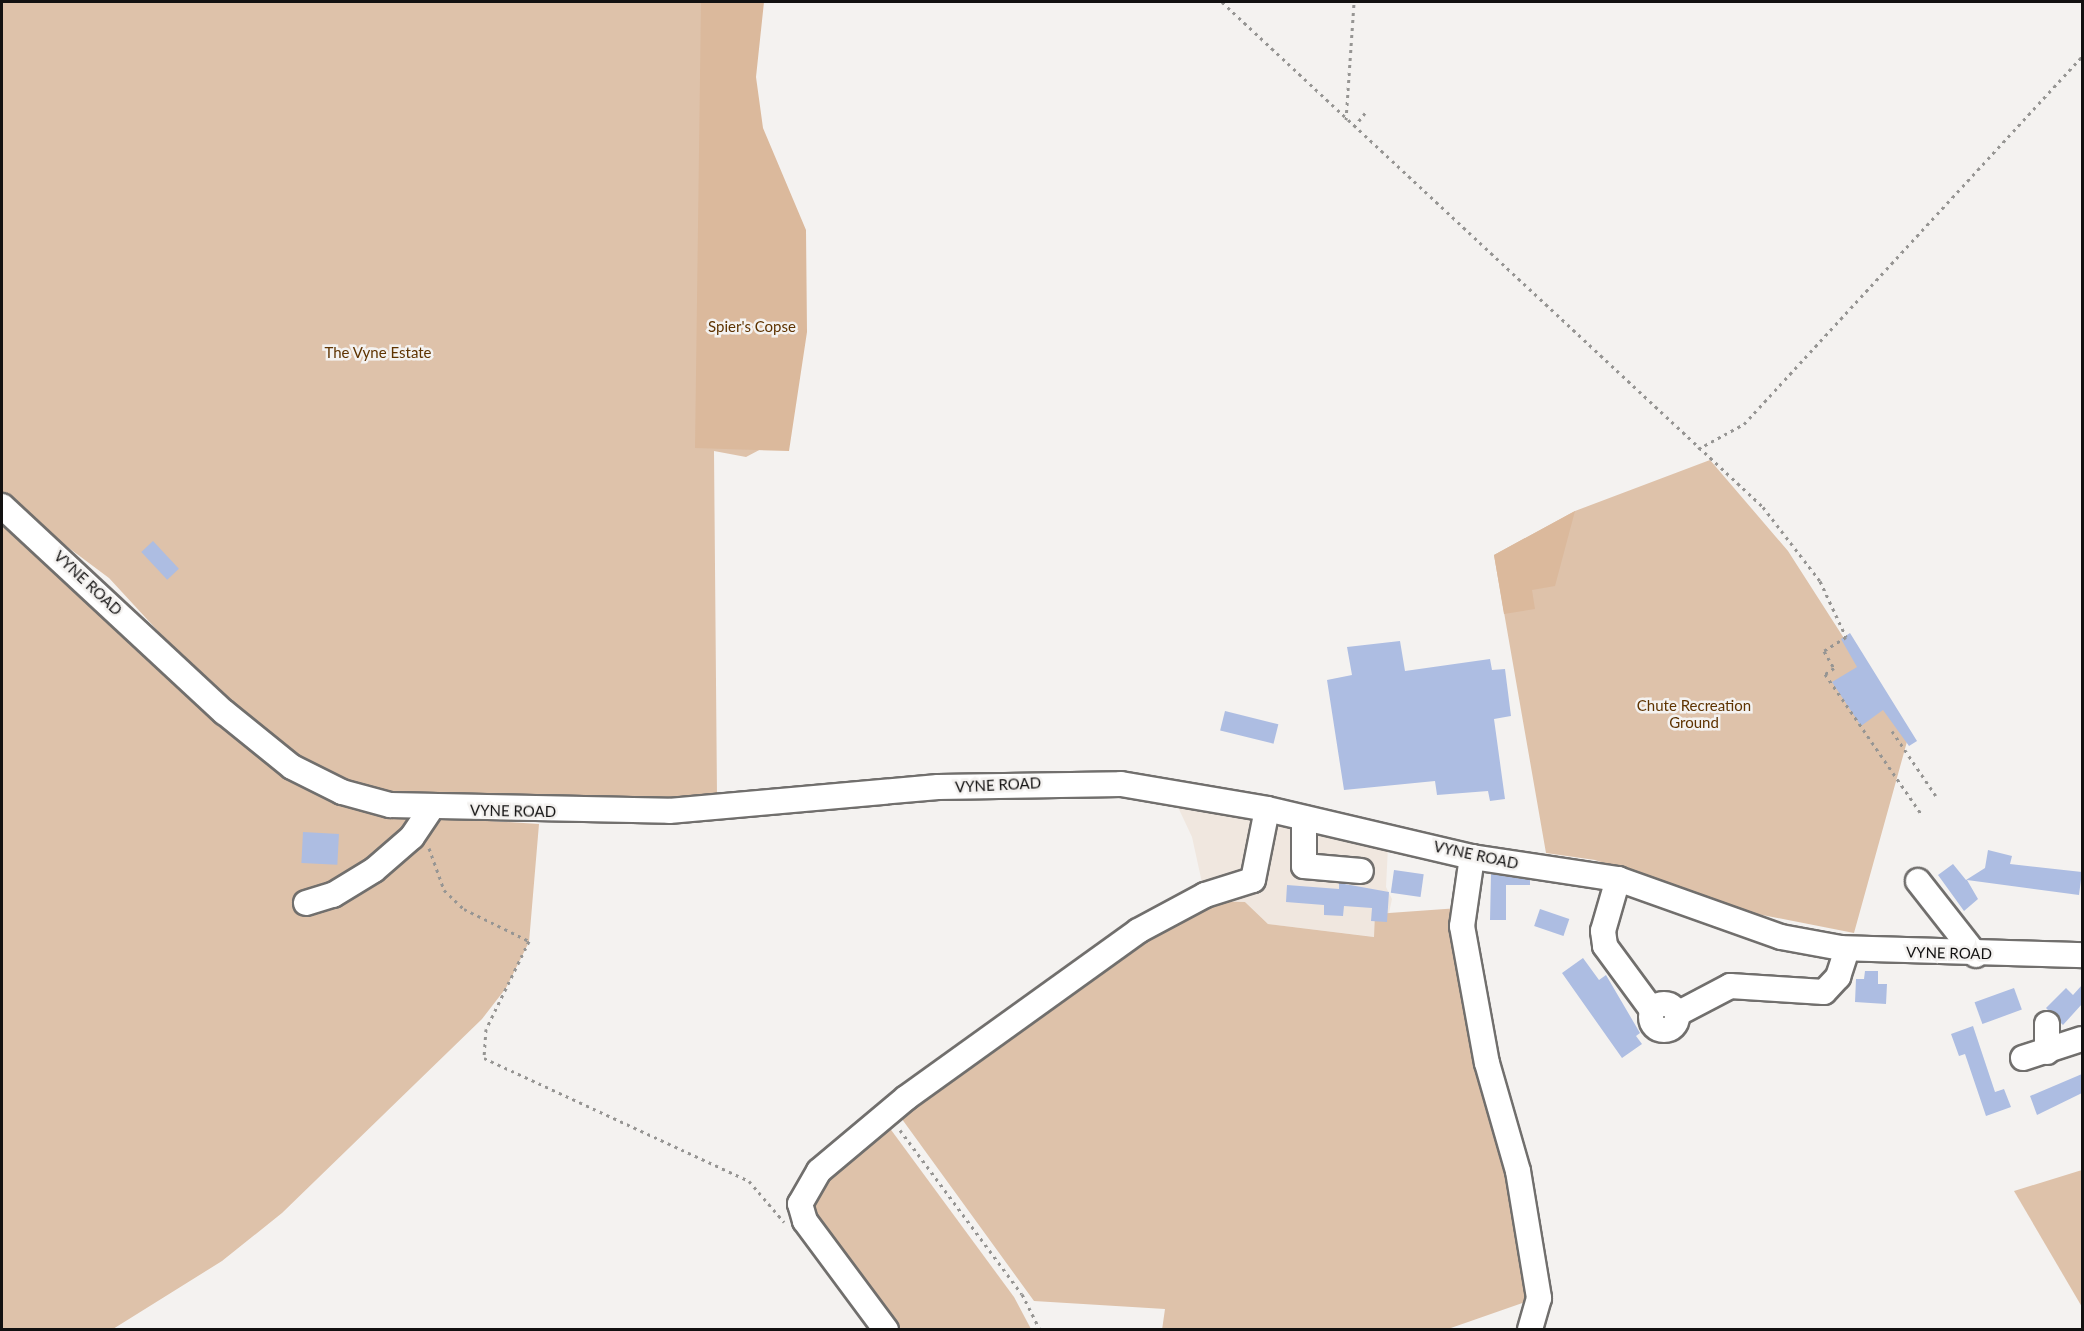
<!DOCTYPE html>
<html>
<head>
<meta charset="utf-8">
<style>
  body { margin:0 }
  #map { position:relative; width:2084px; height:1331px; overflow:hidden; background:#f4f2f0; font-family:Lato,sans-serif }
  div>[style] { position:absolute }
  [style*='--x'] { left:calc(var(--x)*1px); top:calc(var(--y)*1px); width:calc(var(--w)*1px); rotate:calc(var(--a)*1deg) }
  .built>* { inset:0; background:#f0e7df }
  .green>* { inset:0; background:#dec2aa }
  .forest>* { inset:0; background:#dbb99c }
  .building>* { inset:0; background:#adbde2; transform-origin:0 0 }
  .path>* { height:3px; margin-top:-1.5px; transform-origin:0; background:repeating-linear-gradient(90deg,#969593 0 3px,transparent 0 7.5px) }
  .roads { filter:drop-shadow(2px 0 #716f6d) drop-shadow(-2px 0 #716f6d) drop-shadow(0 2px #716f6d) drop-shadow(0 -2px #716f6d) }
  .minor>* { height:24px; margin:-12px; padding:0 12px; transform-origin:12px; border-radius:12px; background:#fff }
  .minor>.ring { margin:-12px; padding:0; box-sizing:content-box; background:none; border:24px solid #fff; border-radius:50% }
  span { translate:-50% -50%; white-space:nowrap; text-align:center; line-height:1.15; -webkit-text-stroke:5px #f4f2f0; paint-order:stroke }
  .park-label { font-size:15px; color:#5e3300 }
  .street-label { font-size:15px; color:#121111 }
  .frame { position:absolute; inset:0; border:3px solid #121111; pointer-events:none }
</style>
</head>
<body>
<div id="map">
  <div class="built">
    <i style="clip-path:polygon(1177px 805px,1270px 818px,1388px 847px,1386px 887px,1392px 899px,1389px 913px,1375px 914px,1375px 937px,1268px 924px,1245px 902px,1206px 901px,1192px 837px)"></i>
  </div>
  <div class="green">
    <i style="clip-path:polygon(2px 2px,738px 2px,765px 447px,746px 457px,714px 451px,717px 795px,556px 803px,427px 797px,359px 787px,309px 765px,265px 736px,205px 682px,109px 578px,2px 498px)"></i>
    <i style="clip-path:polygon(1710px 460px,1788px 551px,1908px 738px,1854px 933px,1747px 912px,1595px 860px,1546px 853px,1494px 555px,1575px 511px)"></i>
    <i style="clip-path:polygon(2px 524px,88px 595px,274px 767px,399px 815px,539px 824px,529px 942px,506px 988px,482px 1019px,282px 1213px,222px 1261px,113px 1329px,2px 1329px)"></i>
    <i style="clip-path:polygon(1206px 901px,1245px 902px,1268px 924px,1374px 937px,1375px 914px,1459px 908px,1511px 1179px,1528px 1301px,1448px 1329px,1162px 1330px,1165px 1309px,1034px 1301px,899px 1115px,1146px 937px)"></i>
    <i style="clip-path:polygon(886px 1123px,1014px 1297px,1031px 1329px,895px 1329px,823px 1233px,807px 1203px,824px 1176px)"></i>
    <i style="clip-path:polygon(2082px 1170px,2082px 1307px,2014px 1191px)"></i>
  </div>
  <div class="forest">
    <i style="clip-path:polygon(701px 2px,764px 2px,756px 77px,763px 128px,806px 230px,807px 332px,789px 451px,695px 448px)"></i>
    <i style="clip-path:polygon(1575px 511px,1555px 586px,1532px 590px,1535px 609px,1504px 614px,1494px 555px)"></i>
  </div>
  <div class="building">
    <i style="left:153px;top:541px;width:38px;height:16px;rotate:47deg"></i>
    <i style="clip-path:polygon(1850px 633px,1917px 741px,1909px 746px,1883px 710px,1861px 726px,1832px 682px,1857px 667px,1841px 639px)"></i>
    <i style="clip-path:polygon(1400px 641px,1405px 671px,1490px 659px,1492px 670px,1505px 669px,1511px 716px,1494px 719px,1505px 799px,1490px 801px,1488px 791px,1437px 795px,1435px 781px,1344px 790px,1327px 680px,1352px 675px,1347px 647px)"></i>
    <i style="left:1225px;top:711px;width:55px;height:20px;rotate:14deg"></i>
    <i style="left:303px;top:832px;width:36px;height:31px;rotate:3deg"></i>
    <i style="clip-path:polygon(1988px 850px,2012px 856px,2010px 864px,2082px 872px,2079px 895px,1967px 880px,1978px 899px,1964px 911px,1938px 875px,1953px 864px,1966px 880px,1985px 868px)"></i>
    <i style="left:1394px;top:870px;width:30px;height:23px;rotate:8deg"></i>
    <i style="clip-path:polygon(1491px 874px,1530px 880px,1530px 885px,1506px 885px,1506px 920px,1490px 920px)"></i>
    <i style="clip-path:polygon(1339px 883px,1389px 892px,1387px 922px,1371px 921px,1372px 908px,1344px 906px,1343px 916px,1324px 915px,1324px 905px,1286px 902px,1287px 885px,1339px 889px)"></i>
    <i style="left:1540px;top:909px;width:31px;height:18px;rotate:19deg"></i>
    <i style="clip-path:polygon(1583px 958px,1599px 980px,1606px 975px,1640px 1033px,1636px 1036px,1642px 1044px,1622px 1058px,1562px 973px)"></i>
    <i style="clip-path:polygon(1865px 971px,1878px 971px,1878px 984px,1887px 984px,1886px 1004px,1855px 1002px,1856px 979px,1864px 979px)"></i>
    <i style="clip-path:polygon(2082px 985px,2082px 1004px,2063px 1025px,2046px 1008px,2066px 988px,2073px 995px)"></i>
    <i style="left:2014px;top:988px;width:23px;height:42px;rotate:70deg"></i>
    <i style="clip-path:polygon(1973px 1026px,1995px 1092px,2004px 1089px,2011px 1107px,1986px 1116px,1965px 1054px,1959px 1056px,1951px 1034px)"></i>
    <i style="clip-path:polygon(2082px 1074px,2082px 1093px,2037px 1115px,2030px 1096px)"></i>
  </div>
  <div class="path">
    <i style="--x:1222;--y:2;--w:740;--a:43.03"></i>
    <i style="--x:1763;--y:507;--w:93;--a:52.4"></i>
    <i style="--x:1820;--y:581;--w:62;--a:65.1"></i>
    <i style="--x:1846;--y:637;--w:26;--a:148"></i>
    <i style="--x:1824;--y:651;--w:20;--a:60"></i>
    <i style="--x:1834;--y:668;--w:11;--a:146"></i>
    <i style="--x:1825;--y:674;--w:171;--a:55.5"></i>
    <i style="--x:1346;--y:120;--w:118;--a:-86.1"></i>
    <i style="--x:1354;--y:127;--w:18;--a:-52"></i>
    <i style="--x:1698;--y:449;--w:52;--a:-28.5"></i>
    <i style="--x:1744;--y:424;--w:499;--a:-47.4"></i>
    <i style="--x:1892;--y:731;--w:78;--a:55.9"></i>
    <i style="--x:429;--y:848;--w:45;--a:70.3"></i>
    <i style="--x:444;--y:890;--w:28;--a:44"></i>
    <i style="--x:464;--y:909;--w:72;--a:26.2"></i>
    <i style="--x:529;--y:941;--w:98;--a:116"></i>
    <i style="--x:486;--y:1029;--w:29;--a:94"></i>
    <i style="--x:484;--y:1058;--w:292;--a:24.9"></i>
    <i style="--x:749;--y:1181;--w:54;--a:49.5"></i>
    <i style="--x:900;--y:1130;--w:204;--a:53.4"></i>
    <i style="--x:1022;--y:1294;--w:40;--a:63.4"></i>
  </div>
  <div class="roads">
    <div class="minor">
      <i style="--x:2;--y:506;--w:303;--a:42.9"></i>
      <i style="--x:224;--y:712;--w:87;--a:39"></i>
      <i style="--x:292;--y:767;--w:56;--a:26.6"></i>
      <i style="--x:342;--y:792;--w:50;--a:15.2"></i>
      <i style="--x:390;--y:805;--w:279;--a:1.2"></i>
      <i style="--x:669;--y:811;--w:270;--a:-5.1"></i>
      <i style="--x:938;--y:787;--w:183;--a:-0.9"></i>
      <i style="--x:1121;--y:784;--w:148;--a:9.7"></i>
      <i style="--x:1267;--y:809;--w:211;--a:13.2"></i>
      <i style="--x:1472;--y:857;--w:148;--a:8.6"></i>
      <i style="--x:1618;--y:879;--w:173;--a:19.6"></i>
      <i style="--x:1781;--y:937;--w:61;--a:10.4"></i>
      <i style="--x:1841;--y:948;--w:241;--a:1.7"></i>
      <i style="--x:1304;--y:818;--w:48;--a:90"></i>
      <i style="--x:1304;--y:866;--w:57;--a:5"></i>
      <i style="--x:1472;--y:857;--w:70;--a:98.2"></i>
      <i style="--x:1462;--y:926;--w:139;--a:79.7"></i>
      <i style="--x:1487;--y:1063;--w:112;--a:74"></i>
      <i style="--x:1518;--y:1171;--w:129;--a:80.6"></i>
      <i style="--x:1539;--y:1298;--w:33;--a:106"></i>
      <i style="--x:1618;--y:879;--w:54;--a:106.1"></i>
      <i style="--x:1603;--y:931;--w:15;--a:82"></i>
      <i style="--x:1605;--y:946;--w:79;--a:53.7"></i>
      <i style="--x:1918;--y:881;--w:94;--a:51.9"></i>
      <i style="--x:306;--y:903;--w:28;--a:-17"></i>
      <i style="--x:333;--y:895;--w:48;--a:-31.4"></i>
      <i style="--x:374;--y:870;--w:50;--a:-41"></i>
      <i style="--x:412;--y:837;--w:34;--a:-56"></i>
      <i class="ring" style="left:1651px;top:1004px;width:2px;height:2px"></i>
      <i style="--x:1677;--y:1014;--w:60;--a:-27.8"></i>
      <i style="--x:1730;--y:986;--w:94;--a:3.7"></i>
      <i style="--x:1824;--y:992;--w:21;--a:-47"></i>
      <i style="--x:1838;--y:977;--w:29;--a:-72"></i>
      <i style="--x:2047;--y:1024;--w:28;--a:90"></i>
      <i style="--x:2023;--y:1058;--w:62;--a:-17.9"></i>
      <i style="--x:886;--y:1330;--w:136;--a:-126.6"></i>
      <i style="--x:805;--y:1221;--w:18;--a:-106"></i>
      <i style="--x:800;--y:1204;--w:38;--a:-60"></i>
      <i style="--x:819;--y:1171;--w:114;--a:-40"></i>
      <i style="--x:906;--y:1098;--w:286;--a:-35.7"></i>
      <i style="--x:1138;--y:931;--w:76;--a:-28.2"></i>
      <i style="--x:1205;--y:895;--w:50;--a:-17.4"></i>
      <i style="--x:1253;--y:880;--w:72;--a:-78.8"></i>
    </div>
  </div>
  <div class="park-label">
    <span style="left:752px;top:327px">Spier's Copse</span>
    <span style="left:378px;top:353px">The Vyne Estate</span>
    <span style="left:1694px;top:714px">Chute Recreation<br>Ground</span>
  </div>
  <div class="street-label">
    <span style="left:88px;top:583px;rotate:43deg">VYNE ROAD</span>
    <span style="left:998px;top:785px;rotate:-3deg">VYNE ROAD</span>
    <span style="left:513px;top:811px;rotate:1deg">VYNE ROAD</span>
    <span style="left:1476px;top:855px;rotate:12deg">VYNE ROAD</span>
    <span style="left:1949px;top:953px;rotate:1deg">VYNE ROAD</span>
  </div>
  <div class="frame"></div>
</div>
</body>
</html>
